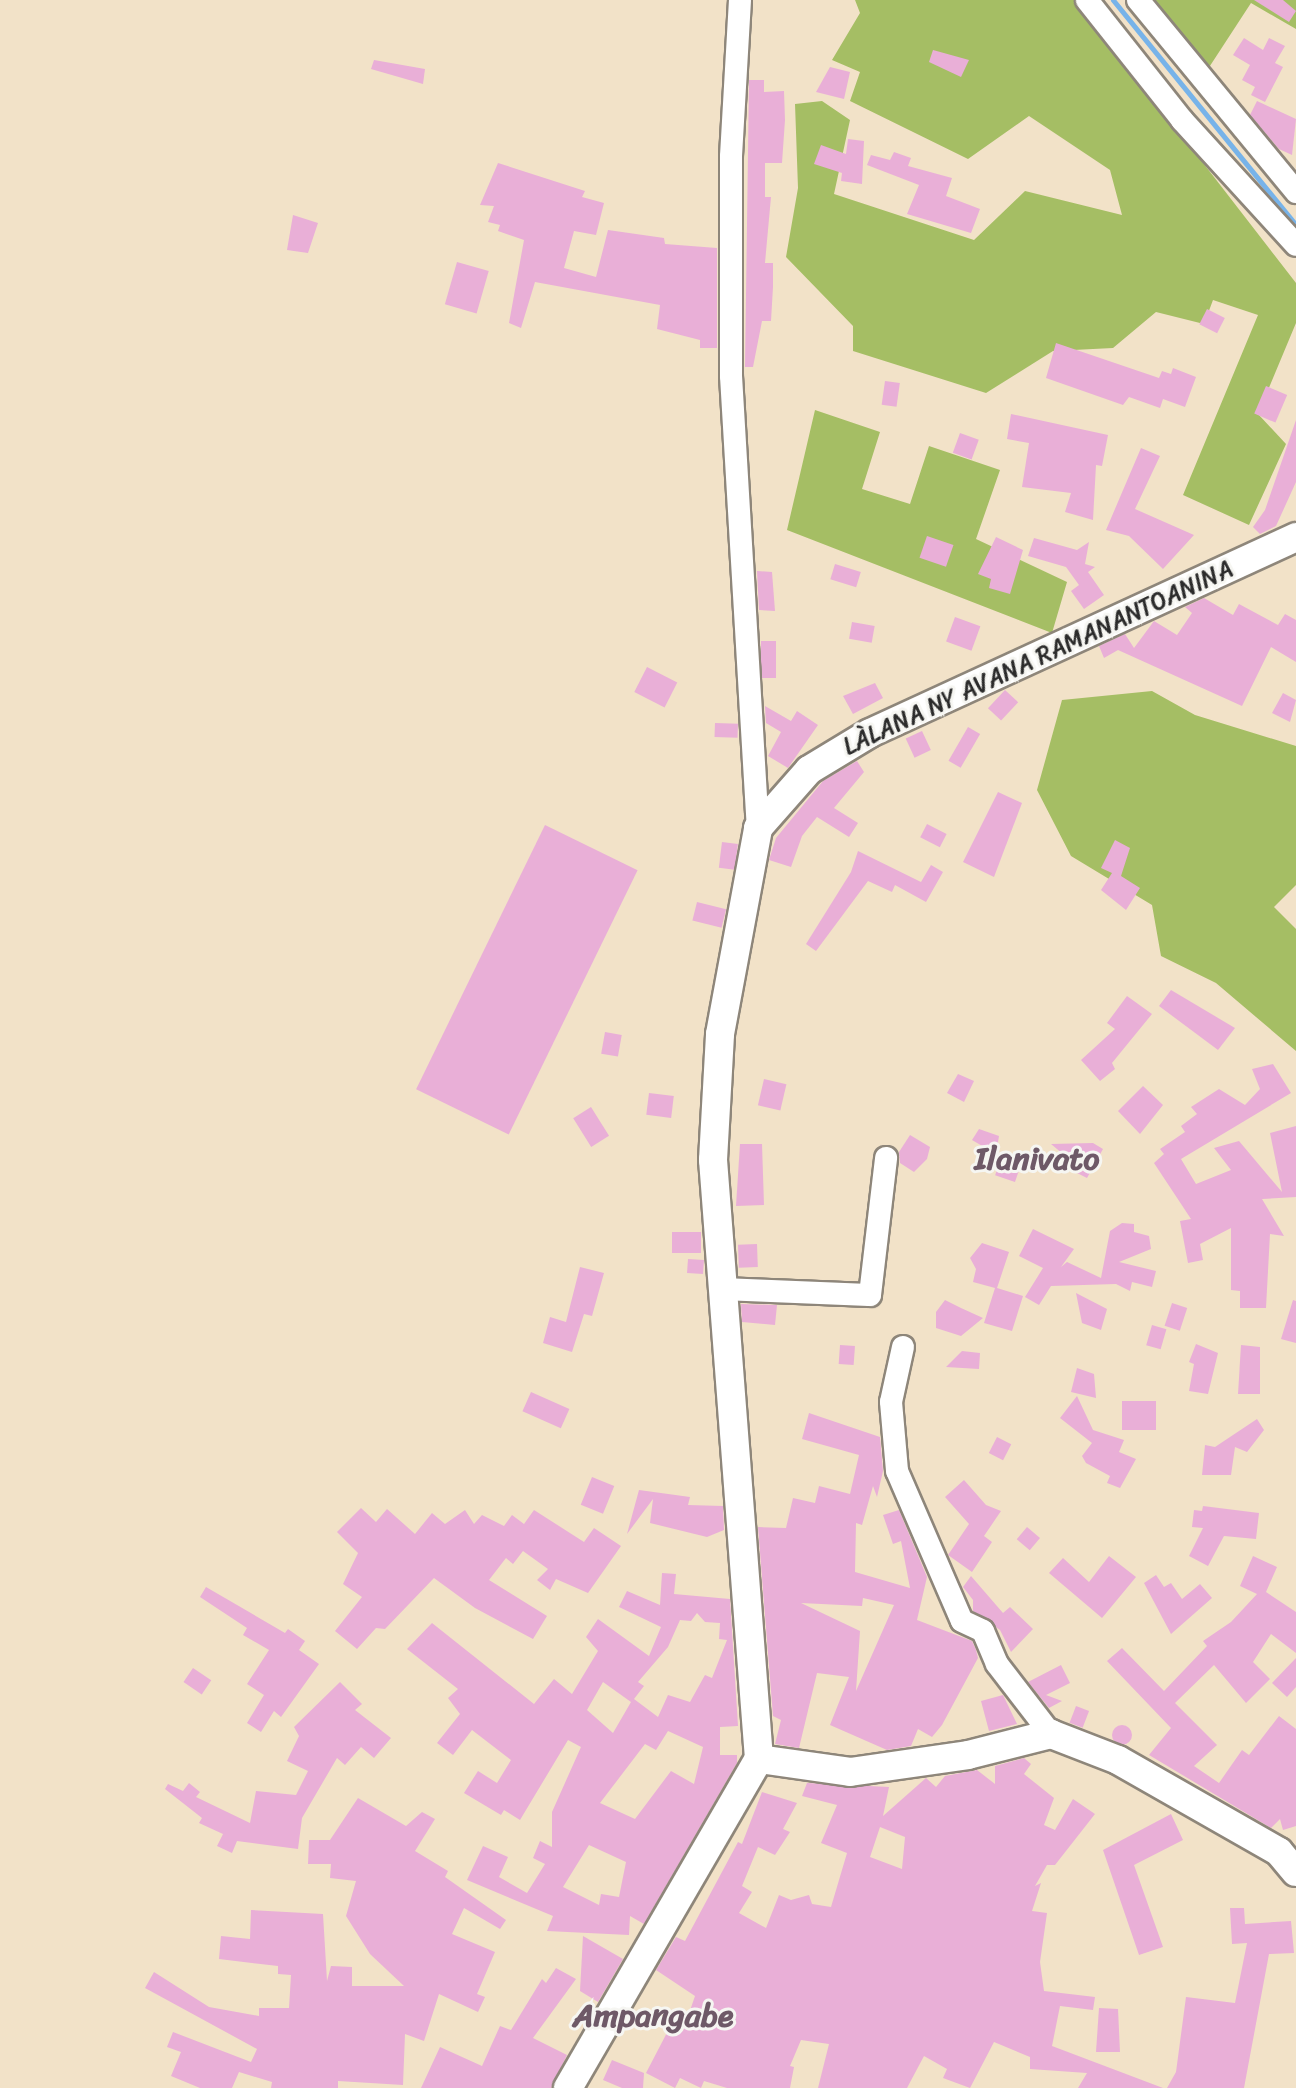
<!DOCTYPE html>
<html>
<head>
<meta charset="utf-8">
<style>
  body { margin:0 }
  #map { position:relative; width:1296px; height:2088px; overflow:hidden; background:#f2e2c8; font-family:Sriracha,sans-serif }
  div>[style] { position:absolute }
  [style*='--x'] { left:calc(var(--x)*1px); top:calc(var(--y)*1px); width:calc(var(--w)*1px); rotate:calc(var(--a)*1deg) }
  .green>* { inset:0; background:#a5be64 }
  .stream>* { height:5px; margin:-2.5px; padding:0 2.5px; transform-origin:2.5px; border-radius:2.5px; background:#77b3e9 }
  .building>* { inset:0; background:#e9afd7; transform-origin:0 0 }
  .round { border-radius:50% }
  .roads { filter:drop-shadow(2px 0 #8e867a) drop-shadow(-2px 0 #8e867a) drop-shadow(0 2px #8e867a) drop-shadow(0 -2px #8e867a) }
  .minor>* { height:22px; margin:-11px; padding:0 11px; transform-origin:11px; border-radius:11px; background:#fff }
  .tertiary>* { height:28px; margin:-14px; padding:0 14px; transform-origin:14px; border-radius:14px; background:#fff }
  span { translate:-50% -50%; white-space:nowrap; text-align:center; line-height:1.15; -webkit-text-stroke:6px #f6f6f2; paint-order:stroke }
  .street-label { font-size:24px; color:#2b2b2b }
  .district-label { font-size:32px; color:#6e5967; font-weight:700 }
</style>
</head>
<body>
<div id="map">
  <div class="green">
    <i style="clip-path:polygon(855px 0,1077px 0,1296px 283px,1296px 323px,1258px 414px,1286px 444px,1249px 525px,1183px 495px,1258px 315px,1213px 300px,1204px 324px,1156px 312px,1113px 348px,1053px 351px,986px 393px,853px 351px,853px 326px,786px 257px,798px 188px,795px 104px,822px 101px,850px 120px,834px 194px,974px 240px,1025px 191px,1122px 215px,1110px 170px,1029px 116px,968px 159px,850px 101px,860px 72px,832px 60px,860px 13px)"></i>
    <i style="clip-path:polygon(1146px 0,1296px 0,1296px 29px,1251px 3px,1206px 72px)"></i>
    <i style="clip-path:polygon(815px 410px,880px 432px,862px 489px,910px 504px,929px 446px,1000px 470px,976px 539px,1067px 582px,1052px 633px,787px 530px)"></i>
    <i style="clip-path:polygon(1152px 691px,1195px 715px,1296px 746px,1296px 885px,1274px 907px,1296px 929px,1296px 1051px,1216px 983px,1161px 956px,1152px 905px,1071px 856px,1037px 790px,1062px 700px)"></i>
  </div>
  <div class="stream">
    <i style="--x:1113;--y:0;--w:290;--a:50.9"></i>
  </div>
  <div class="building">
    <i style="clip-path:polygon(1254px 0,1283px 0,1296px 11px,1289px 22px)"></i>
    <i style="clip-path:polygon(1244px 38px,1263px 50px,1269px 38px,1285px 46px,1275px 63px,1283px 67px,1265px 102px,1251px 95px,1255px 87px,1242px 80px,1250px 65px,1233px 55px)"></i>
    <i style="clip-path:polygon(933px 50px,969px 60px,961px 77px,929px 62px)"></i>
    <i style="clip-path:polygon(374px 60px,425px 69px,423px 84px,371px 69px)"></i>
    <i style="clip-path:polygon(830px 67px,850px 72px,844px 99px,816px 92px)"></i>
    <i style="clip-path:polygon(749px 80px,764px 80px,764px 92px,784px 91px,785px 120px,782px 163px,765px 163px,765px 197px,771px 197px,765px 263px,773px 263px,773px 287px,771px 321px,762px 321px,753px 367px,745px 367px)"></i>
    <i style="clip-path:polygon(1257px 101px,1296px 119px,1292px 155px,1279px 149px,1250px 115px)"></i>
    <i style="clip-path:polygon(848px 139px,864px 141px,862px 184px,841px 181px,842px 173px,814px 164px,821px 145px,846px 154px)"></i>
    <i style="clip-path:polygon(894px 152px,911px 158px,908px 166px,952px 178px,946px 196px,980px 209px,971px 233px,907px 214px,919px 185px,867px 165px,871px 155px,890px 160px)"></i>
    <i style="clip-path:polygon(498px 163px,585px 191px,582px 197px,604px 203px,596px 235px,574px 231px,564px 268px,596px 277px,608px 230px,664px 238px,665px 244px,717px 248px,717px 348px,700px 348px,700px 340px,657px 329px,660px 305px,535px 282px,521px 328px,509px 323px,524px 240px,498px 231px,500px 225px,488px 222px,494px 206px,480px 205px)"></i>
    <i style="clip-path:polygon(293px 215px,318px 223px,308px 253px,287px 250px)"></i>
    <i style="left:457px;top:262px;width:33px;height:44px;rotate:16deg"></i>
    <i style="left:1207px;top:309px;width:20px;height:17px;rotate:27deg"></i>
    <i style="clip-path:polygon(1056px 343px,1159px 378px,1162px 371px,1171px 374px,1173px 368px,1196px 377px,1185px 407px,1163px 399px,1160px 408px,1129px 397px,1123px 405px,1046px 378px)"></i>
    <i style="left:885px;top:381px;width:15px;height:24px;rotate:8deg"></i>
    <i style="left:1266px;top:386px;width:23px;height:30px;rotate:23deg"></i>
    <i style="clip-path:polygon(1011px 414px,1108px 435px,1102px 466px,1096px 465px,1093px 520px,1065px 512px,1071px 493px,1022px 487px,1029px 443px,1007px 439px)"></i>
    <i style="clip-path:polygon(1296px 420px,1296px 482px,1276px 526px,1260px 534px,1253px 527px,1265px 510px)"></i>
    <i style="left:960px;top:433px;width:20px;height:21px;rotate:20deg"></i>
    <i style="clip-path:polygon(1141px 448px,1160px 456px,1135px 509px,1194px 535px,1163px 569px,1129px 536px,1106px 530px)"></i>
    <i style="left:927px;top:536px;width:28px;height:23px;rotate:19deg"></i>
    <i style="clip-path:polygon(996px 537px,1023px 550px,1010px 594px,989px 588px,991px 579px,978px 574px)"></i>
    <i style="clip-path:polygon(1034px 538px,1077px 550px,1089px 542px,1085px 564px,1095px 567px,1088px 572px,1104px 595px,1084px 609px,1071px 591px,1079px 585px,1066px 567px,1028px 556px)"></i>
    <i style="left:835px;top:564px;width:27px;height:16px;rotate:17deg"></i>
    <i style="clip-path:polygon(757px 571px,772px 572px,775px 611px,759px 610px)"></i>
    <i style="clip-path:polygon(1204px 598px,1233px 615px,1239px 604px,1278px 625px,1285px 614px,1296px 620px,1296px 662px,1271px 647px,1242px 706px,1118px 650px,1104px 658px,1099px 646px,1125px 634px,1134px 648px,1154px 621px,1177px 635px,1192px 613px,1185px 607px)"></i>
    <i style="left:955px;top:617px;width:27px;height:26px;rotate:20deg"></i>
    <i style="left:852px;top:622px;width:23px;height:17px;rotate:10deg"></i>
    <i style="left:761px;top:641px;width:15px;height:37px"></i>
    <i style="left:647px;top:667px;width:34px;height:28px;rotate:27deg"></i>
    <i style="clip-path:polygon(875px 683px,883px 698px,853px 714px,843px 696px)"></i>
    <i style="left:1005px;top:690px;width:18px;height:25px;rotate:43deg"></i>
    <i style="clip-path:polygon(1283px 693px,1296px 700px,1290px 722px,1272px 713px)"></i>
    <i style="clip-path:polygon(765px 706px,791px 721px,797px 711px,818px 725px,788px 768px,768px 756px,781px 732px,766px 723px)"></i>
    <i style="left:715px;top:723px;width:23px;height:14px;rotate:2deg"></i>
    <i style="left:968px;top:727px;width:14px;height:39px;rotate:30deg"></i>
    <i style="left:922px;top:731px;width:21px;height:18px;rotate:65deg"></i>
    <i style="clip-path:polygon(857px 761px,864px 772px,834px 808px,858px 823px,849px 837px,817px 817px,802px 836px,791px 867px,769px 860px,776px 838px,823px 781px)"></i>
    <i style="clip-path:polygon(998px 792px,1022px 803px,994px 877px,963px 862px)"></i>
    <i style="left:927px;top:824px;width:22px;height:15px;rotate:27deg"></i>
    <i style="left:545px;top:825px;width:103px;height:294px;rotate:26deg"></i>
    <i style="clip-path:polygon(1115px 840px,1130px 848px,1121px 876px,1140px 888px,1126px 910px,1101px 890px,1112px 873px,1101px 868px)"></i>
    <i style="left:722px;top:842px;width:16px;height:26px;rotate:7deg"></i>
    <i style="clip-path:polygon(858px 851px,921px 882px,931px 865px,943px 872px,926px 902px,895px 885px,892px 892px,868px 881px,816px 951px,806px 944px,851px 872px)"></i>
    <i style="left:697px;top:902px;width:30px;height:19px;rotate:14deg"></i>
    <i style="clip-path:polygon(1171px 990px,1235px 1028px,1218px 1050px,1159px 1006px)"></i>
    <i style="clip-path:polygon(1127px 996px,1152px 1014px,1112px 1063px,1115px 1069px,1100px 1081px,1081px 1060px,1115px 1029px,1107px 1023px)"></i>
    <i style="left:605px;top:1032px;width:17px;height:22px;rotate:10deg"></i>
    <i style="clip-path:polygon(1273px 1064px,1291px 1093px,1181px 1159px,1196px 1184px,1231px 1170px,1214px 1148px,1239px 1141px,1282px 1192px,1270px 1133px,1296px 1126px,1296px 1197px,1262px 1199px,1284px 1236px,1270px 1234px,1266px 1308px,1240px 1308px,1240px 1291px,1231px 1290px,1231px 1228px,1200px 1244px,1203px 1260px,1188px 1263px,1180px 1221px,1191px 1219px,1154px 1163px,1164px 1154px,1160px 1149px,1185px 1132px,1181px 1126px,1197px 1114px,1191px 1107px,1219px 1089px,1245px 1105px,1260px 1089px,1252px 1069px)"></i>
    <i style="clip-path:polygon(958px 1074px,974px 1081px,964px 1102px,947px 1093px)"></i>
    <i style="left:764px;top:1079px;width:23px;height:27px;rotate:13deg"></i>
    <i style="clip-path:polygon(1143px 1086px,1163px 1105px,1140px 1134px,1118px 1111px)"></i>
    <i style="left:649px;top:1093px;width:25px;height:22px;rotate:7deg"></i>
    <i style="left:591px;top:1107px;width:34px;height:21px;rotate:58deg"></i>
    <i style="clip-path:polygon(979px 1129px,999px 1136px,996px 1154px,972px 1140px)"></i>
    <i style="clip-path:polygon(910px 1135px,930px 1147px,927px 1159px,914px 1172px,900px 1163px,899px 1152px)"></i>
    <i style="clip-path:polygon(1093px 1143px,1103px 1149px,1087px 1178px,1075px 1172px,1069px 1159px,1051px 1144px)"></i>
    <i style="clip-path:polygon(740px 1144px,762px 1144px,764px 1205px,736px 1206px)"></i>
    <i style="left:1000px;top:1161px;width:21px;height:15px;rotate:19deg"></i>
    <i style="clip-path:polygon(1122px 1223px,1134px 1224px,1134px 1232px,1149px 1236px,1151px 1249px,1119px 1262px,1156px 1271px,1152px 1287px,1132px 1282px,1130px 1291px,1116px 1284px,1051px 1286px,1039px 1305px,1025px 1297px,1043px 1268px,1019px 1256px,1033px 1229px,1074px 1249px,1061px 1267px,1067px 1262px,1101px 1278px,1110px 1231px)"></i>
    <i style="left:672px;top:1232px;width:29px;height:21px"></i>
    <i style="clip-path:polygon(982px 1243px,1009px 1252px,997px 1288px,1023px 1296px,1012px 1331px,984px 1323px,995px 1288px,973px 1282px,976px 1269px,970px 1258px)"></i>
    <i style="left:757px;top:1244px;width:23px;height:19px;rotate:88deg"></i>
    <i style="left:688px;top:1259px;width:16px;height:14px;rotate:4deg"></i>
    <i style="clip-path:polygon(580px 1267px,604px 1273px,592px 1316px,584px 1314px,572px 1352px,543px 1343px,550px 1317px,566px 1322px)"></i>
    <i style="clip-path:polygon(1076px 1293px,1107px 1309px,1101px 1330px,1082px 1323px)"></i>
    <i style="clip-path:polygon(945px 1300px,961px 1308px,983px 1318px,961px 1336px,936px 1328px,936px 1312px)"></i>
    <i style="clip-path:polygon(1293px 1300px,1296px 1301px,1296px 1343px,1281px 1339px)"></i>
    <i style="left:1172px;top:1303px;width:16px;height:24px;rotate:18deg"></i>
    <i style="clip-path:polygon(741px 1304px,777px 1305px,775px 1325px,742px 1322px)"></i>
    <i style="left:1152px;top:1325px;width:15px;height:21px;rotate:16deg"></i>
    <i style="clip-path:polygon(1196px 1344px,1218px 1353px,1208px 1394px,1189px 1391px,1194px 1364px,1189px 1362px)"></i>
    <i style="left:840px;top:1345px;width:15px;height:19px;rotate:4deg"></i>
    <i style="clip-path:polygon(1241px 1345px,1260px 1347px,1260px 1394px,1238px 1394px)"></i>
    <i style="clip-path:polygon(962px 1351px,980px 1353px,979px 1369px,946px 1367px)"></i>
    <i style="clip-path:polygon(1077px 1368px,1094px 1374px,1096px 1398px,1071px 1392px)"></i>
    <i style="left:531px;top:1392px;width:42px;height:21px;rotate:24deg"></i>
    <i style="clip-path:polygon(1077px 1396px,1093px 1430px,1124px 1440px,1119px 1452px,1136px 1459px,1120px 1488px,1107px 1483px,1110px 1476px,1086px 1463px,1082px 1456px,1092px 1443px,1060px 1418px)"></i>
    <i style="left:1122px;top:1401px;width:34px;height:29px"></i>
    <i style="clip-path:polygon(evenodd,809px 1413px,880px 1437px,883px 1471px,877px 1497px,873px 1486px,862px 1525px,856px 1523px,855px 1572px,910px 1588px,901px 1541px,893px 1544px,883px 1515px,899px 1510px,927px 1577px,917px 1620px,972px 1641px,976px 1650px,978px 1658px,942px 1725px,932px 1737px,918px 1729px,911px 1746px,887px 1750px,830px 1725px,849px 1677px,817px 1673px,799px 1748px,775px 1744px,781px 1720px,773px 1716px,758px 1527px,786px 1528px,793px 1498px,815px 1503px,819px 1486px,850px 1494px,859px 1455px,802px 1439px,809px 1413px,863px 1598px,894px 1605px,856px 1691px,860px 1631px,801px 1603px,862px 1606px,863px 1598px)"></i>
    <i style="clip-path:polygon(1257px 1419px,1264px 1430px,1247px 1452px,1235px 1447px,1231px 1475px,1202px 1475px,1205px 1445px,1215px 1447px)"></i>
    <i style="left:997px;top:1437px;width:16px;height:18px;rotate:27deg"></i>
    <i style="left:592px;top:1477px;width:24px;height:30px;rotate:22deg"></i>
    <i style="clip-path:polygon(964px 1480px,986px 1505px,1001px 1511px,984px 1536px,992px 1542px,972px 1572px,948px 1555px,969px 1524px,945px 1497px)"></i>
    <i style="clip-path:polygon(639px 1490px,690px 1497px,688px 1505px,723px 1506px,724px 1530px,707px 1537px,650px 1523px,653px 1499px,627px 1534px)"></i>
    <i style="clip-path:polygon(1203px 1506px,1259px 1513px,1256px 1539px,1224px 1536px,1208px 1566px,1189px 1556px,1203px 1528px,1192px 1527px,1194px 1510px,1202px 1511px)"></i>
    <i style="clip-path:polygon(361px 1508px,376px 1522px,387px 1509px,415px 1534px,432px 1513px,445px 1524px,465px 1510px,474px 1524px,482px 1515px,504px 1526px,512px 1515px,524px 1524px,534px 1510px,584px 1542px,594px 1528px,621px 1546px,588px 1593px,556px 1579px,550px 1590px,537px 1580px,548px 1569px,523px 1551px,513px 1564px,506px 1558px,489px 1580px,547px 1616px,533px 1639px,475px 1608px,434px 1578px,385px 1629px,376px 1628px,357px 1649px,335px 1631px,362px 1597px,343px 1584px,358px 1553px,337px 1532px)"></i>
    <i style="left:1027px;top:1527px;width:17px;height:16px;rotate:40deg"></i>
    <i style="clip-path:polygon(1109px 1556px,1136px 1577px,1102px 1618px,1049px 1573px,1063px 1558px,1089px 1582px)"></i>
    <i style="clip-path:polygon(1253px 1556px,1277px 1567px,1266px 1592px,1296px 1612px,1296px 1653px,1271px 1634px,1253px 1662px,1270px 1679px,1246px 1703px,1214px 1665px,1175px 1703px,1217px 1745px,1194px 1766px,1219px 1783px,1242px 1750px,1249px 1755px,1279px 1716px,1296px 1729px,1296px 1826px,1283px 1830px,1280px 1819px,1271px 1828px,1149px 1755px,1171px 1728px,1107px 1661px,1122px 1648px,1164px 1691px,1207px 1646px,1203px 1641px,1231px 1622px,1257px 1594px,1240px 1586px)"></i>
    <i style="clip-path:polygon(evenodd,662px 1573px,676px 1574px,674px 1594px,730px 1599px,738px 1726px,720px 1727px,720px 1755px,737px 1755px,737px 1763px,644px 1924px,630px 1916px,629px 1935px,547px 1931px,553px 1916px,467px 1880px,483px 1846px,508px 1857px,499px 1877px,527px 1893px,545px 1864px,533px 1858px,540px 1841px,552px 1847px,552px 1812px,581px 1747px,568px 1740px,520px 1820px,504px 1810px,501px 1815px,464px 1793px,478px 1771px,497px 1783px,511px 1760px,472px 1730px,453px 1755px,437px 1743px,460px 1714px,448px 1698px,458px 1689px,407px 1649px,432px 1623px,534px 1704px,554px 1679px,572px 1694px,598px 1651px,586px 1637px,598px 1619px,649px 1656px,661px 1627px,619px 1607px,627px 1591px,660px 1605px,662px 1573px,697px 1613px,705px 1622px,720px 1623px,719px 1639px,727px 1640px,712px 1678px,705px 1675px,690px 1702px,668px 1695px,658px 1717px,634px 1699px,644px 1686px,638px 1682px,668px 1647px,680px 1620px,691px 1621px,697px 1613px,662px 1573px,603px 1682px,631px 1702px,613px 1733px,587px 1710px,603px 1682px,662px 1573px,668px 1731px,703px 1747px,694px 1784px,671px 1771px,635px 1819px,600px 1803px,645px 1744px,656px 1750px,668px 1731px,662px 1573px,589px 1845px,626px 1862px,619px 1897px,601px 1894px,599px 1905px,563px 1887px,589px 1845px)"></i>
    <i style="clip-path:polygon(1156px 1575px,1164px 1587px,1171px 1583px,1182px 1599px,1200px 1584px,1212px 1598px,1171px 1634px,1144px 1583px)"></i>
    <i style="clip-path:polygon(971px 1576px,1003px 1613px,1010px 1607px,1033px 1629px,1011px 1652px,1000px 1630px,973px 1611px,973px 1600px,963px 1587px)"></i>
    <i style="clip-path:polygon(206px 1587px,285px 1633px,288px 1629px,305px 1641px,299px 1650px,319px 1664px,281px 1717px,274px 1711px,261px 1732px,247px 1723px,264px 1695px,247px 1684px,269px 1650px,243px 1635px,247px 1628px,200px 1597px)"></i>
    <i style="clip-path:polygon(1296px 1658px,1296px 1687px,1287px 1697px,1272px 1683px)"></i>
    <i style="clip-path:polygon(1061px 1665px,1070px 1683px,1046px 1695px,1062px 1701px,1049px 1708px,1028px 1682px)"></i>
    <i style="left:193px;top:1668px;width:22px;height:17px;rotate:34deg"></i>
    <i style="clip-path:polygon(340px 1682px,362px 1704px,355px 1710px,391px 1738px,374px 1758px,361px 1747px,345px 1765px,337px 1758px,302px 1818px,298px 1849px,237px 1841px,232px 1853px,217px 1846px,223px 1834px,199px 1823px,202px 1818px,165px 1789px,168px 1784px,183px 1791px,189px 1783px,200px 1792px,196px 1797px,250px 1823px,256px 1791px,296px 1795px,308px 1771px,287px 1761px,299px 1736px,294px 1727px)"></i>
    <i style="clip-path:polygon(1003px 1695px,1017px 1724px,989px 1731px,981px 1701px)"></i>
    <i style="left:1076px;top:1706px;width:14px;height:18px;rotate:21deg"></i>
    <i class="round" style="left:1112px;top:1725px;width:20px;height:20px"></i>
    <i style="clip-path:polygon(evenodd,1024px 1758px,1031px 1764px,1024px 1774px,1054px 1798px,1044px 1825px,1055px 1830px,1073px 1799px,1095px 1814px,1055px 1865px,1047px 1865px,1035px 1886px,1041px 1883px,1032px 1911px,1047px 1913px,1040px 1962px,1044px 1991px,1095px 1997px,1093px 2010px,1060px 2006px,1052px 2046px,1163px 2088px,1078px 2088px,1087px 2073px,1030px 2069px,1030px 2057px,994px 2042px,970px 2088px,943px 2078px,947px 2069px,924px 2056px,907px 2088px,818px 2088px,829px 2044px,801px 2040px,790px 2066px,794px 2067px,790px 2088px,727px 2088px,704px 2081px,701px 2088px,680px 2078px,675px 2088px,646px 2073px,671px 2025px,683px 2031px,695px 1996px,656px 1970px,676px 1937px,685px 1941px,738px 1842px,742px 1844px,762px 1792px,797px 1803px,783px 1829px,790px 1832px,775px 1855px,758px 1847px,742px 1886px,752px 1892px,739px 1913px,766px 1928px,779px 1895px,791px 1900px,809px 1895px,812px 1904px,831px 1907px,847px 1853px,821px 1843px,837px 1805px,802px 1796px,807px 1783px,889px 1787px,883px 1816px,926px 1778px,936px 1787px,945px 1776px,977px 1770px,995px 1784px,995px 1766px,1024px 1758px,880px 1827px,905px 1837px,902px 1869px,870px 1857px,880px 1827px)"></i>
    <i style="clip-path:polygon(358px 1798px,406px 1826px,422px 1812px,435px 1819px,415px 1851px,448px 1871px,445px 1877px,506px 1920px,500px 1929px,464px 1908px,452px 1934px,495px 1952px,477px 1994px,485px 1997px,478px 2012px,439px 1994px,424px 2041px,405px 2034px,403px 2085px,338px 2081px,338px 2088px,271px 2088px,272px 2082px,239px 2072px,232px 2088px,200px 2088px,171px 2076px,181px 2052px,167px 2047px,173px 2032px,251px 2062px,257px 2049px,145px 1988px,154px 1972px,209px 2007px,259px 2016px,259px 2008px,289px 2008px,291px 1975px,278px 1974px,278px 1966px,219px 1959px,221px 1936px,250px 1939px,251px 1910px,323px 1914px,327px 1981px,331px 1966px,352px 1967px,352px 1986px,404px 1986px,370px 1954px,346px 1916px,356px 1881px,330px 1878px,331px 1864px,308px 1864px,309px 1840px,330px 1840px)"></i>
    <i style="clip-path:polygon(1171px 1814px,1183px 1840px,1134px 1865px,1163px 1947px,1139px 1955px,1103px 1850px)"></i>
    <i style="clip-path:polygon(1230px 1908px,1244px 1908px,1245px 1924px,1291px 1921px,1294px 1953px,1269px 1954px,1244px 2088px,1167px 2088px,1176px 2072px,1186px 1997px,1235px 2003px,1247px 1943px,1232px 1944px)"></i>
    <i style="clip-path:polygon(583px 1936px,623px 1959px,598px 2002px,580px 1991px)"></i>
    <i style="clip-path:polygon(556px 1968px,576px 1979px,533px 2038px,567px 2055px,551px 2088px,421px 2088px,440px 2047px,482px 2066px,500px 2026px,511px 2030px,542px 1979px,546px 1983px)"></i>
    <i style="clip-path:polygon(1099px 2008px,1118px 2009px,1120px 2052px,1096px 2052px)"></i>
    <i style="clip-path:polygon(612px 2060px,644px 2073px,643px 2088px,622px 2088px,603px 2080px)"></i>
  </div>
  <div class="roads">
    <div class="minor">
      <i style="--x:740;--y:0;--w:157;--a:93.3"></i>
      <i style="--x:731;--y:157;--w:219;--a:90"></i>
      <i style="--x:731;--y:376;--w:453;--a:86.6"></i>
      <i style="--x:1087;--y:0;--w:153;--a:51.6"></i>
      <i style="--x:1182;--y:120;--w:169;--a:47.6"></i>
      <i style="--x:1138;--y:0;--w:249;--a:50.5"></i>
      <i style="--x:721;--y:1289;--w:149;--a:2.3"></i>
      <i style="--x:870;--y:1295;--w:138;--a:-83.3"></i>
      <i style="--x:903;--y:1347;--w:56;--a:102.3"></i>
      <i style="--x:891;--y:1402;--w:69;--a:85"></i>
      <i style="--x:897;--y:1471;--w:163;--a:66.6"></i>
      <i style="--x:962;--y:1621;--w:23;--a:25"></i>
      <i style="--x:983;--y:1631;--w:36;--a:67"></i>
      <i style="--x:997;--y:1664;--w:88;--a:52.4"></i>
    </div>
    <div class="tertiary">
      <i style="--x:759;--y:1759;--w:92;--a:8.1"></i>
      <i style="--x:850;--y:1772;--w:119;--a:-8.2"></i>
      <i style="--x:968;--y:1755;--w:86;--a:-14.2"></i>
      <i style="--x:1051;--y:1734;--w:72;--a:21.2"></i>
      <i style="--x:1118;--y:1760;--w:185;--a:29.7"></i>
      <i style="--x:1279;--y:1852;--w:26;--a:50"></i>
      <i style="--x:568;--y:2088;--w:380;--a:-59.9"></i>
      <i style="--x:759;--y:1759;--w:601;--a:-94.39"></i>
      <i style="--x:713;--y:1160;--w:126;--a:-86.8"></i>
      <i style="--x:720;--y:1034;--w:209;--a:-79.5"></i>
      <i style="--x:758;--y:828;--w:77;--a:-48.7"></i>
      <i style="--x:809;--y:770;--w:71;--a:-31.2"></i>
      <i style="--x:870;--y:733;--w:469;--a:-24.7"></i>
    </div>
  </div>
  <div class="street-label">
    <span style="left:1038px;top:658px;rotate:-25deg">LÀLANA NY AVANA RAMANANTOANINA</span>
  </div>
  <div class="district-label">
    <span style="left:1037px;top:1159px">Ilanivato</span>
    <span style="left:653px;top:2016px">Ampangabe</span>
  </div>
</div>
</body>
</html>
